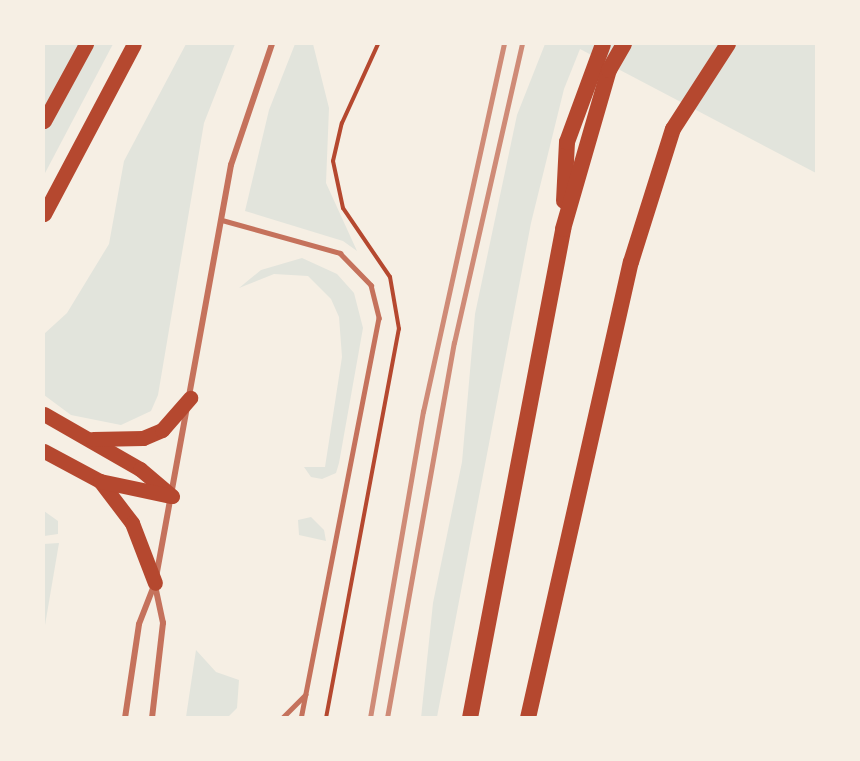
<!DOCTYPE html>
<html>
<head>
<meta charset="utf-8">
<style>
  body { margin:0 }
  #map { position:relative; width:860px; height:761px; overflow:hidden; background:#f6efe4; font-family:"DejaVu Sans",sans-serif }
  div>[style] { position:absolute }
  [style*='--x'] { left:calc(var(--x)*1px); top:calc(var(--y)*1px); width:calc(var(--w)*1px); rotate:calc(var(--a)*1deg) }
  .green>* { inset:0; background:#e2e4dc }
  .path>* { height:4px; margin:-2px; padding:0 2px; transform-origin:2px; border-radius:2px; background:#b5482f }
  .service>* { height:4.5px; margin:-2.25px; padding:0 2.25px; transform-origin:2.25px; border-radius:2.25px; background:#c5725c }
  .minor>* { height:6px; margin:-3px; padding:0 3px; transform-origin:3px; border-radius:3px; background:#c5725c }
  .primary>* { height:15px; margin:-7.5px; padding:0 7.5px; transform-origin:7.5px; border-radius:7.5px; background:#b5482f }
  .trunk>* { height:16px; margin:-8px; padding:0 8px; transform-origin:8px; border-radius:8px; background:#b5482f }
  .rail>* { height:4.5px; margin:-2.25px; padding:0 2.25px; transform-origin:2.25px; border-radius:2.25px; background:#cf8b77 }
  span { translate:-50% -50%; white-space:nowrap; text-align:center; line-height:1.15; -webkit-text-stroke:5px #f6efe4; paint-order:stroke }
  .frame { position:absolute; inset:0; border:45px solid #f6efe4; pointer-events:none }
</style>
</head>
<body>
<div id="map">
  <div class="green">
    <i style="clip-path:polygon(44px 44px,113px 44px,44px 175px)"></i>
    <i style="clip-path:polygon(186px 44px,235px 44px,204px 123px,158px 395px,151px 411px,121px 425px,71px 415px,44px 395px,44px 334px,67px 313px,109px 244px,124px 161px)"></i>
    <i style="clip-path:polygon(295px 44px,313px 44px,329px 108px,326px 183px,357px 251px,343px 241px,245px 211px,269px 110px)"></i>
    <i style="clip-path:polygon(545px 44px,816px 44px,816px 173px,580px 49px,564px 89px,531px 223px,437px 717px,421px 718px,433px 603px,462px 462px,475px 314px,517px 115px)"></i>
    <i style="clip-path:polygon(302px 258px,337px 274px,354px 293px,363px 328px,339px 463px,336px 473px,322px 479px,311px 477px,304px 467px,325px 467px,342px 357px,339px 317px,331px 299px,308px 276px,274px 274px,239px 288px,261px 270px)"></i>
    <i style="clip-path:polygon(44px 511px,58px 521px,58px 534px,44px 536px)"></i>
    <i style="clip-path:polygon(311px 517px,324px 530px,326px 541px,299px 535px,298px 520px)"></i>
    <i style="clip-path:polygon(59px 543px,44px 631px,44px 544px)"></i>
    <i style="clip-path:polygon(196px 650px,216px 672px,239px 680px,237px 708px,228px 717px,186px 717px)"></i>
  </div>
  <div class="path">
    <i style="--x:326;--y:718;--w:396;--a:-79.4"></i>
    <i style="--x:399;--y:329;--w:53;--a:-99.8"></i>
    <i style="--x:390;--y:277;--w:83;--a:-124.3"></i>
    <i style="--x:343;--y:208;--w:48;--a:-102"></i>
    <i style="--x:333;--y:161;--w:39;--a:-77"></i>
    <i style="--x:342;--y:123;--w:87;--a:-65.5"></i>
  </div>
  <div class="service">
    <i style="--x:222;--y:220;--w:123;--a:15.6"></i>
    <i style="--x:340;--y:253;--w:45;--a:45.9"></i>
    <i style="--x:371;--y:285;--w:34;--a:76"></i>
    <i style="--x:379;--y:318;--w:408;--a:101"></i>
    <i style="--x:282;--y:718;--w:33;--a:-45"></i>
  </div>
  <div class="minor">
    <i style="--x:125;--y:718;--w:95;--a:-81.5"></i>
    <i style="--x:139;--y:624;--w:44;--a:-68.7"></i>
    <i style="--x:155;--y:583;--w:425;--a:-79.7"></i>
    <i style="--x:231;--y:165;--w:128;--a:-71.3"></i>
    <i style="--x:152;--y:718;--w:96;--a:-83.4"></i>
    <i style="--x:163;--y:623;--w:40;--a:-102"></i>
  </div>
  <div class="primary">
    <i style="--x:44;--y:121;--w:88;--a:-61.4"></i>
    <i style="--x:44;--y:214;--w:192;--a:-62.1"></i>
    <i style="--x:44;--y:414;--w:111;--a:29.8"></i>
    <i style="--x:140;--y:469;--w:42;--a:40.2"></i>
    <i style="--x:93;--y:439;--w:50;--a:-1.1"></i>
    <i style="--x:143;--y:438;--w:21;--a:-23"></i>
    <i style="--x:162;--y:430;--w:43;--a:-48.8"></i>
    <i style="--x:44;--y:451;--w:64;--a:28.2"></i>
    <i style="--x:100;--y:481;--w:53;--a:52.7"></i>
    <i style="--x:132;--y:523;--w:64;--a:69"></i>
    <i style="--x:100;--y:481;--w:73;--a:11.9"></i>
  </div>
  <div class="trunk">
    <i style="--x:564;--y:201;--w:59;--a:-87.1"></i>
    <i style="--x:567;--y:142;--w:104;--a:-69.8"></i>
    <i style="--x:470;--y:718;--w:498;--a:-79.2"></i>
    <i style="--x:563;--y:229;--w:166;--a:-73.9"></i>
    <i style="--x:609;--y:70;--w:30;--a:-60"></i>
    <i style="--x:528;--y:718;--w:467;--a:-77.3"></i>
    <i style="--x:631;--y:262;--w:139;--a:-72.5"></i>
    <i style="--x:673;--y:129;--w:101;--a:-57.1"></i>
  </div>
  <div class="rail">
    <i style="--x:370;--y:718;--w:311;--a:-80.2"></i>
    <i style="--x:423;--y:412;--w:377;--a:-77.6"></i>
    <i style="--x:387;--y:718;--w:381;--a:-79.9"></i>
    <i style="--x:454;--y:343;--w:307;--a:-77.2"></i>
  </div>
  <div class="frame"></div>
</div>
</body>
</html>
